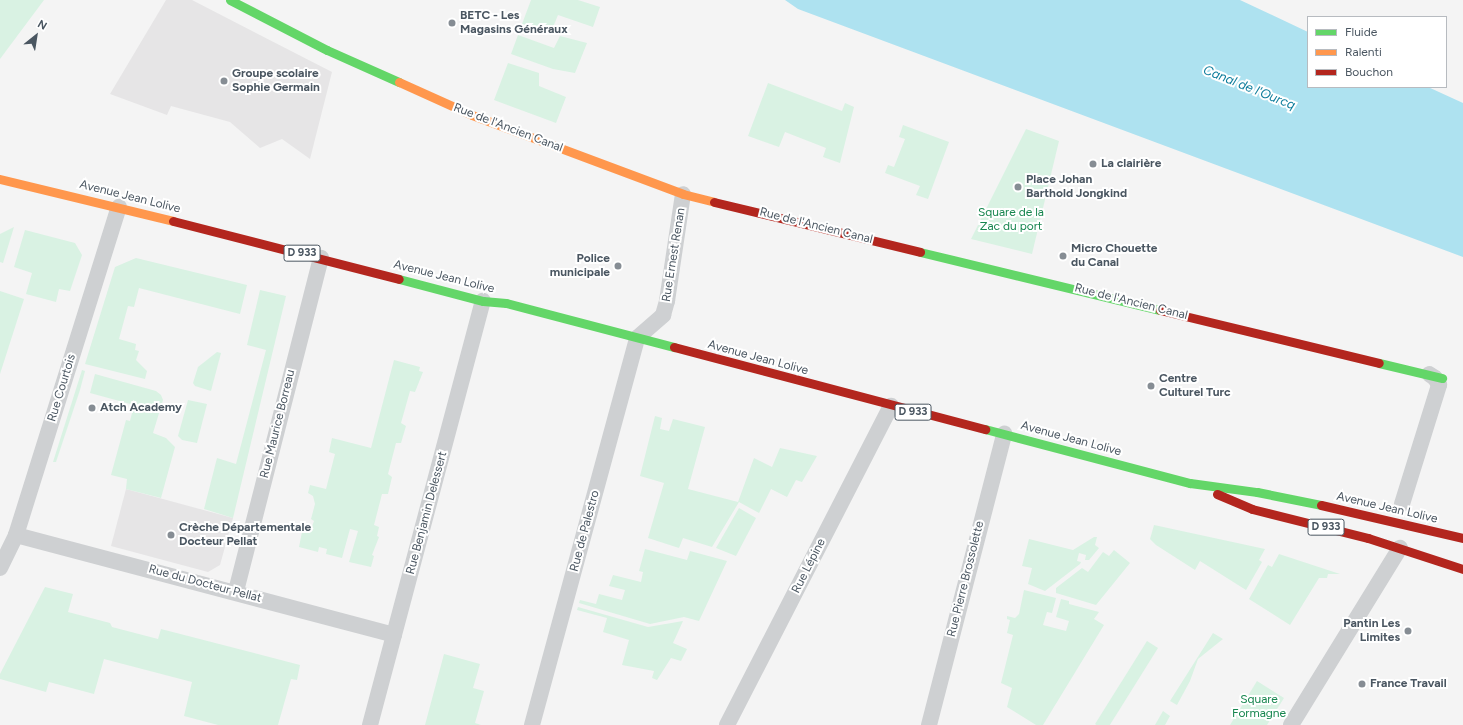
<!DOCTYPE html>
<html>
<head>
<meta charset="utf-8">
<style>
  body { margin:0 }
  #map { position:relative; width:1463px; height:725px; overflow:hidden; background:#f4f4f4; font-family:Figtree,sans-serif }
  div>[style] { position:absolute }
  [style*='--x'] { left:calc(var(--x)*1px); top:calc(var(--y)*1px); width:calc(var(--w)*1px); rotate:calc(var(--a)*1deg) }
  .education>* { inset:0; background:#e6e5e6 }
  .green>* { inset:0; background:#d9f2e3; transform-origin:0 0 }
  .water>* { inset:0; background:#aee2f0 }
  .street>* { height:16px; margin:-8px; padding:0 8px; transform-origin:8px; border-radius:8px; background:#ced0d2 }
  .fast>* { height:9px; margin:-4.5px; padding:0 4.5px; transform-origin:4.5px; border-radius:4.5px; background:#63d668 }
  .slow>* { height:9px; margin:-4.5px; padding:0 4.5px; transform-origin:4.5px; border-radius:4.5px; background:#ff974d }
  .jam>* { height:9px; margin:-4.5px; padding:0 4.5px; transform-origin:4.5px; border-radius:4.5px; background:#b3261e }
  .dots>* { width:11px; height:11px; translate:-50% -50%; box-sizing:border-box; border:2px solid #fff; border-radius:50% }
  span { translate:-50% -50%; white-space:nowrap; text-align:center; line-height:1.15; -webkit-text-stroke:4px #fff; paint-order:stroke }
  .shield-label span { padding:1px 3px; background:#fff; border:1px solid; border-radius:3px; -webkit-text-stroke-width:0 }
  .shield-label { font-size:11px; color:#4a5661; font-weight:700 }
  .poi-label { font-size:12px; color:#4a5661; font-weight:700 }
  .left { translate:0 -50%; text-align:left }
  .right { translate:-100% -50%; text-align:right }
  .street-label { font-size:12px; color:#4a5661 }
  .park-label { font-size:12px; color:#17864f }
  .water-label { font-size:13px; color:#0c7c9b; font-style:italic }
  .legend { position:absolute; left:1307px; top:16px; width:140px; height:72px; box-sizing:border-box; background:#fff; border:1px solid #b7bbc0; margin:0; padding:5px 7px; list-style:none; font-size:12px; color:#4a5661 }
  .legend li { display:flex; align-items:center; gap:8px; height:20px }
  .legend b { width:20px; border:1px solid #b7bbc0 }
  .north { position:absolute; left:16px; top:16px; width:40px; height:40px; -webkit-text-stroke:3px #fff; paint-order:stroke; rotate:30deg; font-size:11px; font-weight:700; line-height:16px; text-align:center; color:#4a5661 }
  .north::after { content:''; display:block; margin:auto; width:14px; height:18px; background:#4a5661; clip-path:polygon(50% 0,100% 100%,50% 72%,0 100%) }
</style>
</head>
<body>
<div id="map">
  <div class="education">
    <i style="clip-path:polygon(166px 0,192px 0,332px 72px,310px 159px,282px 139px,260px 148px,230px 122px,171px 106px,167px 115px,110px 94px)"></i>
    <i style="clip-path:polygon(126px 489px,233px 518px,220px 565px,208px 572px,111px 546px)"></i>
  </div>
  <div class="green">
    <i style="clip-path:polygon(0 0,44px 0,0 59px)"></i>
    <i style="clip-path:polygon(531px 0,578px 0,600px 7px,593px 27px,558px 15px,551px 32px,522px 24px)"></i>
    <i style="clip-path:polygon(518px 35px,554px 48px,560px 36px,587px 43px,575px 73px,553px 69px,511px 54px)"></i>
    <i style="clip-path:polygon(508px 63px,539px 73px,539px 86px,566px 97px,556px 123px,494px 100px)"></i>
    <i style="clip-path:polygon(768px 83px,842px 111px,845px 103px,854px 107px,840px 163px,823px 157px,826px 148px,785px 132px,779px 147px,748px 136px)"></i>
    <i style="clip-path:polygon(903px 125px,949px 142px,928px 199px,916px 195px,920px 186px,885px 173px,888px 165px,894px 167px,905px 139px,899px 137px)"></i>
    <i style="clip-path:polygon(1026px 129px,1059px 141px,1032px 254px,971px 239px)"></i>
    <i style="clip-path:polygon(14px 227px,3px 263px,0 262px,0 234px)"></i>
    <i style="clip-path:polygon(25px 230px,75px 243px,82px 255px,70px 291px,59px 289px,56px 302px,26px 294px,32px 273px,14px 267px)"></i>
    <i style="clip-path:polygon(136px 258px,247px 285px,240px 314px,139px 288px,134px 307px,128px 306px,119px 339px,136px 344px,135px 350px,139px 351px,136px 360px,147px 371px,145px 379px,85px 364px,115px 267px)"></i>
    <i style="clip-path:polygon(260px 290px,286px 296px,233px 518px,204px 509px,217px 458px,236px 464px,266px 350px,247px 345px)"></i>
    <i style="clip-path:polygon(0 291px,24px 299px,0 374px)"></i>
    <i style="clip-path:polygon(217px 352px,221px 353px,211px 391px,195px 386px,193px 383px,198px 367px)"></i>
    <i style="clip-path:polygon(394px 360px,420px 367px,419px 371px,423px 372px,415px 392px,410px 391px,401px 423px,406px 426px,401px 443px,396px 443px,388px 474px,392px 477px,388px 494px,382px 494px,374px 525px,379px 527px,377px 536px,379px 537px,372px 555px,374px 556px,371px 567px,349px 562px,358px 531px,350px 529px,342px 558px,326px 554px,327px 549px,319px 547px,318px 552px,299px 547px,303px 527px,311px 529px,314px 521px,311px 519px,315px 504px,313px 496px,308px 493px,310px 485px,326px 489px,335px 454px,329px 452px,332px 438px,371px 448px)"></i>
    <i style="clip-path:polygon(82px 370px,85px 371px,80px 390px,56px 462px,53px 462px)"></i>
    <i style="clip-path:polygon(95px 374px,156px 391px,161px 395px,163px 400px,153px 433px,166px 438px,175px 447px,161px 498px,126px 489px,127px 479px,111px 475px,126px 420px,130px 421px,134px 405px,90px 393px)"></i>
    <i style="clip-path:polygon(188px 400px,207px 404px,197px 443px,182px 440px,178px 436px)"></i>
    <i style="clip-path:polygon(655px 416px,662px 418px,660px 429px,669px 431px,673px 419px,705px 427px,688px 489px,738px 502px,754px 458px,772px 467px,780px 448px,817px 456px,802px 482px,796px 480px,787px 497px,771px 489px,759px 513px,739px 502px,712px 547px,683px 538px,679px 548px,648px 538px,664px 483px,640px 476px)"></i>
    <i style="clip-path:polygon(739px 508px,756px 518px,736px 556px,716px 548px)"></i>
    <i style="clip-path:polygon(1154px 525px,1265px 549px,1259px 560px,1262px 562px,1246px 590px,1200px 561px,1195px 570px,1156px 545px,1150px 539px)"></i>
    <i style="clip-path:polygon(1094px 537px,1097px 537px,1095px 545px,1099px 548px,1089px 560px,1085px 560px,1086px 555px,1079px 553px,1077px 561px,1081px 562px,1080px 564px,1045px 591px,1028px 584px,1032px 568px,1022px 566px,1029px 539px,1073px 550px)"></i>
    <i style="clip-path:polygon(645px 549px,687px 560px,690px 551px,727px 561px,699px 621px,684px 617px,650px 624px,579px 603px,580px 600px,596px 604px,599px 594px,622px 600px,625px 590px,609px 586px,613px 575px,641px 582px,643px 572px,639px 571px)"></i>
    <i style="clip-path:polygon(1114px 550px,1130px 563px,1096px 605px,1056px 593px,1056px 588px,1082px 568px,1088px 572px,1103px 552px,1109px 556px)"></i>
    <i style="clip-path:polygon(1279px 554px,1340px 574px,1328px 574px,1327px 578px,1319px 578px,1290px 625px,1249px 599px,1268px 565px,1272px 567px)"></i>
    <i style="clip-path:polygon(45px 587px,73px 594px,68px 612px,110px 623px,112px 627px,158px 639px,161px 629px,300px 665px,297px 680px,291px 679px,278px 725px,218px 725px,184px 716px,192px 682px,104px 659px,94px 694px,49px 682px,46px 692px,0 679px,0 674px)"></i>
    <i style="clip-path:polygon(1024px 590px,1056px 598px,1052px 613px,1047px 612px,1043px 625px,1066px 631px,1069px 621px,1056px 617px,1061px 599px,1069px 601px,1069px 604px,1099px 612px,1094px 619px,1104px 625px,1043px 725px,1036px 725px,1007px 707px,1012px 688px,1001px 683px,1013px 635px,1007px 633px,1010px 620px,1007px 619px,1007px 616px,1015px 618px,1019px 614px)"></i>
    <i style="clip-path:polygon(578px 607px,648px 627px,683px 621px,673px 643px,687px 649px,681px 661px,671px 658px,657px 680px,652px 678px,654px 671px,622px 665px,629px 640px,603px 632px,607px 618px,577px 610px)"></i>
    <i style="clip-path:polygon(1213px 633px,1223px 639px,1198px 659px,1190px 681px,1177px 705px,1170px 701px)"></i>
    <i style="left:1147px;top:641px;width:13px;height:98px;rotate:32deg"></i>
    <i style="clip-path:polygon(444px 654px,480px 664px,473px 688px,484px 691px,475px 723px,481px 725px,425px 725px)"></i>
    <i style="clip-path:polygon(1257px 681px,1284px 698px,1267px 725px,1230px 725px)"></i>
    <i style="clip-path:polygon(1163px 711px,1170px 716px,1165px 725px,1155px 725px)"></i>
  </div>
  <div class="water">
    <i style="clip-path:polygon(785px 0,1240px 0,1308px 32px,1308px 87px,1428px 87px,1463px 103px,1463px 257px,798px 9px)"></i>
  </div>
  <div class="street">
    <i style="--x:1402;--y:504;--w:125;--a:-72.7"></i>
    <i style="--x:1439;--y:385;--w:8;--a:-120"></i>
    <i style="--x:1435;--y:378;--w:7;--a:-146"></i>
    <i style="--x:16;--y:535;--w:391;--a:14.8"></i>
    <i style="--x:0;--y:568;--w:37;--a:-64"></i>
    <i style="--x:16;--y:535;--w:344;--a:-72.6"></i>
    <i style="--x:236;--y:591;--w:344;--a:-75.7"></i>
    <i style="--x:370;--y:725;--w:439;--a:-75.1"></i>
    <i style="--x:532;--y:725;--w:401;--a:-74.8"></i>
    <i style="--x:637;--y:338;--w:35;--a:-41"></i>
    <i style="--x:663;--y:315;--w:15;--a:-74"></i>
    <i style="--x:667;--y:301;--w:108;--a:-81.5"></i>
    <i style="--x:727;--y:725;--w:359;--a:-62.8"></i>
    <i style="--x:929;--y:725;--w:301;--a:-75.5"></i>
    <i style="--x:1291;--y:725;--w:208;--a:-58.4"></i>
  </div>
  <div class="fast">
    <i style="--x:230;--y:0;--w:109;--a:27.3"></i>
    <i style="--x:327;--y:50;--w:79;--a:24"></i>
    <i style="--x:920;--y:252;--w:247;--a:13.6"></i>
    <i style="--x:399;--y:279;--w:87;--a:14.7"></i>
    <i style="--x:483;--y:301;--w:23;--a:5"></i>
    <i style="--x:506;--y:303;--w:174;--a:14.7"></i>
    <i style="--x:1379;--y:363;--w:65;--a:13.4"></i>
    <i style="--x:985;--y:429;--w:212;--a:14.8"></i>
    <i style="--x:1190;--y:483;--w:68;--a:7.7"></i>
    <i style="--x:1257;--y:492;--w:65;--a:11.5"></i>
  </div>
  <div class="slow">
    <i style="--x:399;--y:82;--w:80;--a:24.3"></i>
    <i style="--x:472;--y:115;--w:225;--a:20.5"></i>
    <i style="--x:683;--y:194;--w:32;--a:14"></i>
    <i style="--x:0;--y:179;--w:178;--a:13.6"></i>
  </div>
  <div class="jam">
    <i style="--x:714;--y:202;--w:212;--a:13.6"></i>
    <i style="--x:173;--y:221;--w:233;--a:14.4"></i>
    <i style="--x:1160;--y:310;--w:225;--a:13.6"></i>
    <i style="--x:674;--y:347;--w:322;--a:14.8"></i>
    <i style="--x:1217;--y:494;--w:38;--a:23"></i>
    <i style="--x:1252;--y:509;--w:120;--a:14"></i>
    <i style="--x:1368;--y:538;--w:100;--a:18.1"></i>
    <i style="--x:1321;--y:505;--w:146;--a:13.1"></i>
  </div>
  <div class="dots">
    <i style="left:452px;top:23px;background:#868d94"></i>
    <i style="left:224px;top:81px;background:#868d94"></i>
    <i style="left:1093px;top:164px;background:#868d94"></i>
    <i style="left:1018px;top:187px;background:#868d94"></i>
    <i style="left:1063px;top:256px;background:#868d94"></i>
    <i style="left:618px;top:266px;background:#868d94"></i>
    <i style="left:1151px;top:386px;background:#868d94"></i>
    <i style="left:92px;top:408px;background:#868d94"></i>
    <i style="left:171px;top:535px;background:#868d94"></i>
    <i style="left:1408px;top:631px;background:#868d94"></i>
    <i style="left:1362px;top:684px;background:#868d94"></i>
  </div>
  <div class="shield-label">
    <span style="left:302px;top:253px">D 933</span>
    <span style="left:913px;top:412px">D 933</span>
    <span style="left:1326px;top:527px">D 933</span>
  </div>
  <div class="poi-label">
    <span class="left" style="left:460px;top:23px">BETC - Les<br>Magasins Généraux</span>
    <span class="left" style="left:232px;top:81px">Groupe scolaire<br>Sophie Germain</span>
    <span class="left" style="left:1101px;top:164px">La clairière</span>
    <span class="left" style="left:1026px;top:187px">Place Johan<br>Barthold Jongkind</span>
    <span class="left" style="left:1071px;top:256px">Micro Chouette<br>du Canal</span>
    <span class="right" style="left:610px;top:266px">Police<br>municipale</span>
    <span class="left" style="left:1159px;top:386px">Centre<br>Culturel Turc</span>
    <span class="left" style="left:100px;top:408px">Atch Academy</span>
    <span class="left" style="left:179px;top:535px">Crèche Départementale<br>Docteur Pellat</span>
    <span class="right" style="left:1400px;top:631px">Pantin Les<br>Limites</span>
    <span class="left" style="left:1370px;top:684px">France Travail</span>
  </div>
  <div class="street-label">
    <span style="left:508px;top:128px;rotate:21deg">Rue de l'Ancien Canal</span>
    <span style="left:130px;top:197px;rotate:14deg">Avenue Jean Lolive</span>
    <span style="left:816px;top:226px;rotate:14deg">Rue de l'Ancien Canal</span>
    <span style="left:674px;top:255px;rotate:-81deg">Rue Ernest Renan</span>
    <span style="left:444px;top:277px;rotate:14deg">Avenue Jean Lolive</span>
    <span style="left:1131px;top:302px;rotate:14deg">Rue de l'Ancien Canal</span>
    <span style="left:758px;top:358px;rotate:15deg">Avenue Jean Lolive</span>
    <span style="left:62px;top:388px;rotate:-73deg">Rue Courtois</span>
    <span style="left:278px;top:424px;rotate:-76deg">Rue Maurice Borreau</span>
    <span style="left:1071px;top:439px;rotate:15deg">Avenue Jean Lolive</span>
    <span style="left:1387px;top:508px;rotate:13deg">Avenue Jean Lolive</span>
    <span style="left:427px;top:513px;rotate:-75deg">Rue Benjamin Delessert</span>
    <span style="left:585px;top:531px;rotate:-75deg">Rue de Palestro</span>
    <span style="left:809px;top:566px;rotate:-63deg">Rue Lépine</span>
    <span style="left:966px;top:579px;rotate:-76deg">Rue Pierre Brossolette</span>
    <span style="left:205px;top:584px;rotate:15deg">Rue du Docteur Pellat</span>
  </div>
  <div class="park-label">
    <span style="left:1011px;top:220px">Square de la<br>Zac du port</span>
    <span style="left:1259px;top:707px">Square<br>Formagne</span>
  </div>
  <div class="water-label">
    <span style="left:1249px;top:88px;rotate:22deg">Canal de l'Ourcq</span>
  </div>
  <ul class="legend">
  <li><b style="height:5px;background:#63d668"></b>Fluide</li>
  <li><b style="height:5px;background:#ff974d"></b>Ralenti</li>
  <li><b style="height:5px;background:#b3261e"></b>Bouchon</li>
  </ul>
  <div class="north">N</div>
</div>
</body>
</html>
